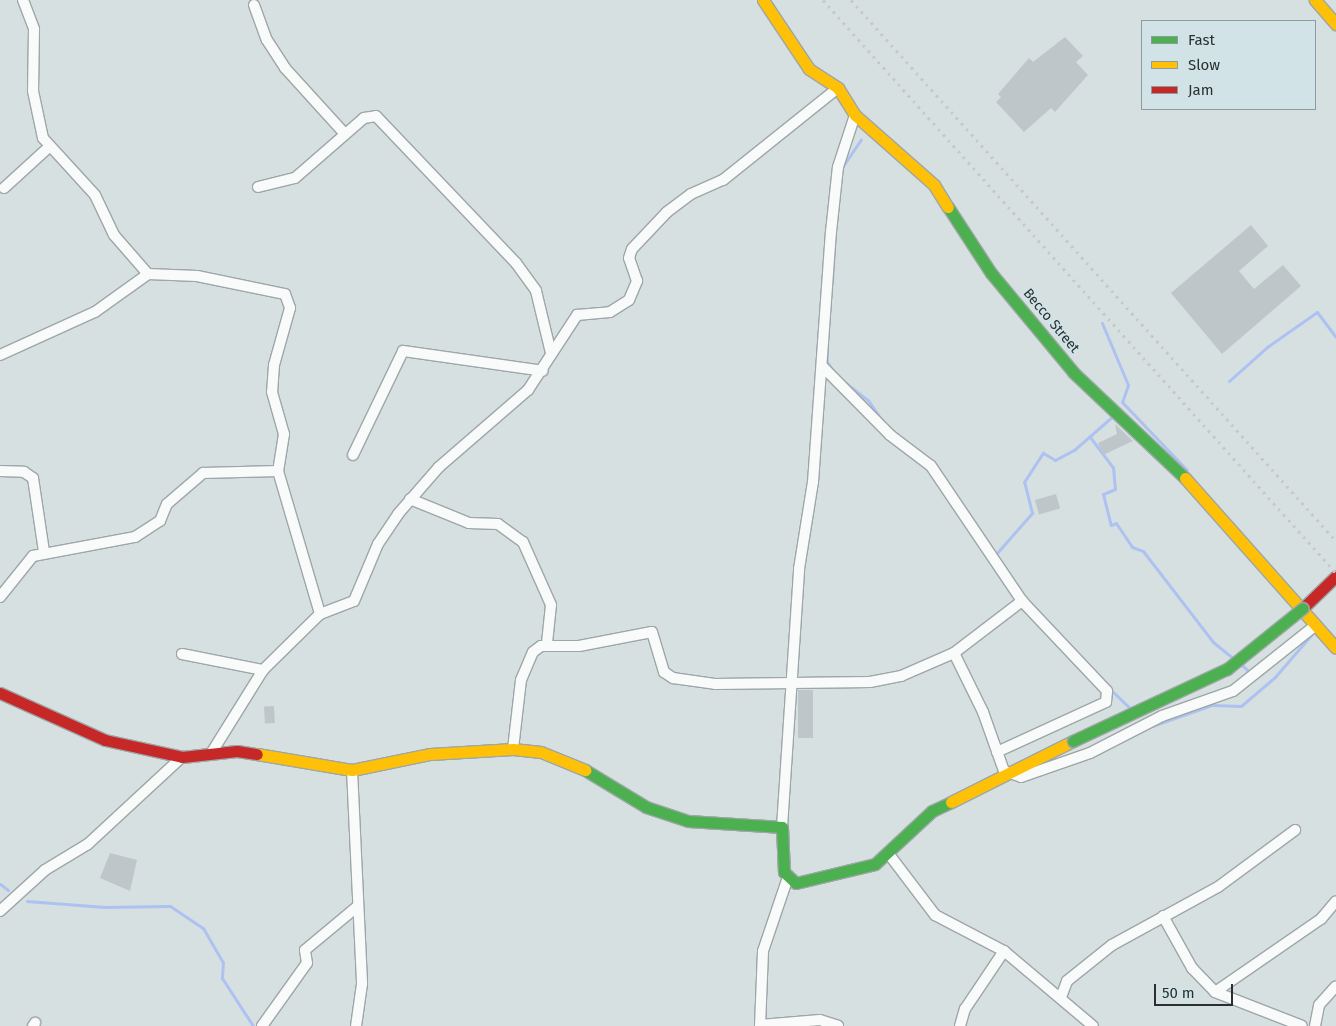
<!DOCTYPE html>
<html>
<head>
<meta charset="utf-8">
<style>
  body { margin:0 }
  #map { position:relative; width:1336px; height:1026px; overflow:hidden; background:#d6e0e1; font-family:"Fira Sans",sans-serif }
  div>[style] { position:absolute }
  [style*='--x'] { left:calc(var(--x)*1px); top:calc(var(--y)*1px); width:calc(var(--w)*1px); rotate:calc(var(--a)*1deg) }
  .stream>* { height:3px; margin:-1.5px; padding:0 1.5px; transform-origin:1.5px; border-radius:1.5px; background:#aec2f2 }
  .building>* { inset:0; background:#bfc6c9; transform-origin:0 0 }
  .roads { filter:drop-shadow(1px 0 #9ea6a7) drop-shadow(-1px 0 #9ea6a7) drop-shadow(0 1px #9ea6a7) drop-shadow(0 -1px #9ea6a7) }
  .street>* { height:10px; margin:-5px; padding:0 5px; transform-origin:5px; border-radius:5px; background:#f9fafa }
  .fast>* { height:11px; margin:-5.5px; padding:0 5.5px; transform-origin:5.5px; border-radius:5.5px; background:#4caf50 }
  .slow>* { height:11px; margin:-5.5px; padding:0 5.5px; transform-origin:5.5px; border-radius:5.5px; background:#ffc107 }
  .jam>* { height:11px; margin:-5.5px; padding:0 5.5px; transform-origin:5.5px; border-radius:5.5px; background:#c62828 }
  .rail>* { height:3px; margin-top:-1.5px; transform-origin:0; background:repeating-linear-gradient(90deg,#c6c9c9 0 2.5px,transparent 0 7.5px) }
  .bridges { filter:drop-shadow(1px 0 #9ea6a7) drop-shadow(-1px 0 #9ea6a7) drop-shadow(0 1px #9ea6a7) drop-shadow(0 -1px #9ea6a7) }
  .fast-bridge>* { height:11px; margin:-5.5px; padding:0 5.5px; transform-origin:5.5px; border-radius:5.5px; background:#4caf50 }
  span { translate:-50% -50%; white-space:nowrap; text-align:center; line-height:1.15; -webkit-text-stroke:4.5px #d1e3e6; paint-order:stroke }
  .street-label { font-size:14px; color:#293031 }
  .legend { position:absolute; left:1141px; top:20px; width:175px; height:90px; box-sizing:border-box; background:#d1e3e6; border:1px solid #8e9b9e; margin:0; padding:6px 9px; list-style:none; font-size:15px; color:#293031 }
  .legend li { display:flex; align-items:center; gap:10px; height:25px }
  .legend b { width:25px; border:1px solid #8e9b9e }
  .scale { position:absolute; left:1154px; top:984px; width:79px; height:22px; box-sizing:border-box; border:2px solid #293031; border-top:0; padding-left:6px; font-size:15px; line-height:18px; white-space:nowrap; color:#293031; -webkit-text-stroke:4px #d1e3e6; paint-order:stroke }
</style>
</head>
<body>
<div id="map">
  <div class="stream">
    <i style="--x:843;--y:166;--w:32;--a:-56"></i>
    <i style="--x:832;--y:282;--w:53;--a:-86.8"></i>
    <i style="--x:1102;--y:323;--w:67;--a:67.2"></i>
    <i style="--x:1128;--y:385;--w:18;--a:109"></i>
    <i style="--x:1122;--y:402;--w:94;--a:46.3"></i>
    <i style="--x:827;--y:348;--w:14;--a:90"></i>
    <i style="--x:827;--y:362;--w:12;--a:55"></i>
    <i style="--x:842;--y:380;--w:33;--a:38"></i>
    <i style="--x:868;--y:400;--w:23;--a:56"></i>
    <i style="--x:1229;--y:381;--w:51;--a:-41.8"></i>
    <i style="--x:1267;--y:347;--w:61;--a:-35"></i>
    <i style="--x:1317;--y:312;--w:31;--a:53"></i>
    <i style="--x:1090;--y:437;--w:38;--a:53"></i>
    <i style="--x:1113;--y:467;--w:22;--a:85"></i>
    <i style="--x:1115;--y:489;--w:13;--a:157"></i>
    <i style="--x:1103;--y:494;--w:32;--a:76"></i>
    <i style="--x:1111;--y:525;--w:5;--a:-22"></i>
    <i style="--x:1116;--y:523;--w:29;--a:56"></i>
    <i style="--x:1132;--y:547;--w:12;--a:20"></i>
    <i style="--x:1143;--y:551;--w:115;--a:52.4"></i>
    <i style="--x:1213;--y:642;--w:26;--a:39"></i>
    <i style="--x:996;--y:554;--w:55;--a:-48.7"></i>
    <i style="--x:1032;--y:513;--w:32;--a:-104"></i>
    <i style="--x:1024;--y:482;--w:35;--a:-57"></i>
    <i style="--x:1043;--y:453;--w:14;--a:30"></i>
    <i style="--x:1055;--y:460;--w:21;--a:-28"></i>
    <i style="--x:1074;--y:450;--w:53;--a:-41.2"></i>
    <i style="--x:1240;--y:663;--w:14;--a:45"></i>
    <i style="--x:1110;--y:689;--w:29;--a:44"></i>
    <i style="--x:1152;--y:726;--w:64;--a:-19.3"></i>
    <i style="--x:1212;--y:705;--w:29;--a:2"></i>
    <i style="--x:1241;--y:706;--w:45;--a:-40.5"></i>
    <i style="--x:1275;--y:677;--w:57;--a:-49.3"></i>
    <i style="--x:0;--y:884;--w:10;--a:37"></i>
    <i style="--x:27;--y:901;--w:78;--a:4.4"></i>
    <i style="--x:105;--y:907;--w:65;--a:-0.9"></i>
    <i style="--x:170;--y:906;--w:40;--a:34"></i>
    <i style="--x:203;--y:928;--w:39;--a:60"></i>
    <i style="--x:223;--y:962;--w:16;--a:94"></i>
    <i style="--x:222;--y:978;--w:57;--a:57.1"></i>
  </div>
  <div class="building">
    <i style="clip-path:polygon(1065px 37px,1083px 56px,1076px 62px,1088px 75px,1055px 112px,1051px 108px,1024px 132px,996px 102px,1001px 97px,998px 94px,1029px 58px,1033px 62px)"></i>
    <i style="clip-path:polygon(1251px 225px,1268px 246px,1239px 271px,1254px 289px,1283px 265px,1301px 286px,1222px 354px,1171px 293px)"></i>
    <i style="clip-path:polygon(1115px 424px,1133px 441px,1103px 455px,1098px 443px,1117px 434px)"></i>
    <i style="left:1056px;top:494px;width:15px;height:22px;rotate:74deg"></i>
    <i style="left:798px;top:690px;width:15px;height:48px"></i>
    <i style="left:274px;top:706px;width:17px;height:10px;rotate:87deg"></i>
    <i style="clip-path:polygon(110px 853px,137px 860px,130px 891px,100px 878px)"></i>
  </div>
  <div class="roads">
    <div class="street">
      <i style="--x:23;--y:0;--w:31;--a:69"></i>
      <i style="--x:34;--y:29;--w:62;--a:90.9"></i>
      <i style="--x:33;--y:91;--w:48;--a:78"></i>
      <i style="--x:43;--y:138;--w:77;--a:47.6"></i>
      <i style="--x:95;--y:195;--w:44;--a:64.6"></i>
      <i style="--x:114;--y:235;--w:52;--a:48.9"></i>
      <i style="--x:148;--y:274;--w:49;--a:2.3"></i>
      <i style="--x:197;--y:276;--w:90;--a:11.6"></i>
      <i style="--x:285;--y:294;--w:15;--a:70"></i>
      <i style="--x:290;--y:308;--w:59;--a:105.7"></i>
      <i style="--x:274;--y:365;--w:27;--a:94"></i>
      <i style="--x:272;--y:392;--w:44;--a:74.1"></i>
      <i style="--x:284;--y:434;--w:37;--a:99"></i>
      <i style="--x:278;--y:471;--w:149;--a:73.6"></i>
      <i style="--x:254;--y:5;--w:37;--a:70"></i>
      <i style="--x:267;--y:40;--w:33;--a:57"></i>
      <i style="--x:285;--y:68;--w:89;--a:47.7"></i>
      <i style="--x:258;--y:187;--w:38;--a:-14"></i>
      <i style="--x:295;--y:178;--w:91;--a:-41"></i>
      <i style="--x:364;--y:118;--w:12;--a:-9"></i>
      <i style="--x:376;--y:116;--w:203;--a:46.4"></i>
      <i style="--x:516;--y:263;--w:34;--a:54"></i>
      <i style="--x:536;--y:291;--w:64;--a:76.4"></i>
      <i style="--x:4;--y:188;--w:62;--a:-42.4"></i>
      <i style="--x:0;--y:355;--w:104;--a:-24.4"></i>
      <i style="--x:95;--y:312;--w:65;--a:-35.6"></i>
      <i style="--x:822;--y:366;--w:97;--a:45.4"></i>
      <i style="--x:890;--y:435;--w:51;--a:37.1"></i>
      <i style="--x:931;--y:466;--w:163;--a:56"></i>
      <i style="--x:1022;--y:601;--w:124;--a:46.6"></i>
      <i style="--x:1107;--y:691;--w:11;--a:95"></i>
      <i style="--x:1106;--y:702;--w:120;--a:155.4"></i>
      <i style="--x:353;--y:455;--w:115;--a:-64.3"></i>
      <i style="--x:403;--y:351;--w:141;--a:8.1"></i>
      <i style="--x:0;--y:471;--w:24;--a:2"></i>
      <i style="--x:24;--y:472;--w:11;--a:34"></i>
      <i style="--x:33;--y:478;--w:75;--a:81.5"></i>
      <i style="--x:410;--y:499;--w:64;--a:22.1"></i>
      <i style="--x:469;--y:523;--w:29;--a:2"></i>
      <i style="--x:498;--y:524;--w:31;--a:36"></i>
      <i style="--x:523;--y:542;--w:69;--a:66"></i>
      <i style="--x:551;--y:605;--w:39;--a:96"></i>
      <i style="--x:0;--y:597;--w:53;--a:-51.2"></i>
      <i style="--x:33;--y:556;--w:104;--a:-10.6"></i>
      <i style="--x:135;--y:537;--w:30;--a:-33"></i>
      <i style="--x:160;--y:521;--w:18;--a:-68"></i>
      <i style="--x:167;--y:504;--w:48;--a:-40.7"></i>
      <i style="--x:203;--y:473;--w:75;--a:-1.5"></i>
      <i style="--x:954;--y:653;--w:66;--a:63.8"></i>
      <i style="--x:983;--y:712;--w:63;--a:70.4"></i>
      <i style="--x:1004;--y:771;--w:18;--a:19"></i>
      <i style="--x:1021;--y:777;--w:73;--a:-19.2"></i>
      <i style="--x:1090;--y:753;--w:81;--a:-27.2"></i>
      <i style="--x:1162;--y:716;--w:75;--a:-19.4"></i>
      <i style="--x:1233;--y:691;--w:106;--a:-38.5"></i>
      <i style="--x:182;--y:654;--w:83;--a:11.2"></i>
      <i style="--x:513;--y:749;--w:69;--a:-83.4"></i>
      <i style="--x:521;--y:680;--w:30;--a:-67"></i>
      <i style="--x:533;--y:652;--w:10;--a:-37"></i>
      <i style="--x:541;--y:646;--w:38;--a:0"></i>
      <i style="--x:579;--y:646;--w:74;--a:-10.9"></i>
      <i style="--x:652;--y:632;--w:42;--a:73.3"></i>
      <i style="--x:664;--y:672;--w:11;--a:34"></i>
      <i style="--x:673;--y:678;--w:42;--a:8.1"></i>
      <i style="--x:715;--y:684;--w:155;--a:-0.7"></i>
      <i style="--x:870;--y:682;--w:32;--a:-11"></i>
      <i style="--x:901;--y:676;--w:58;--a:-23.5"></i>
      <i style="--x:954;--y:653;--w:86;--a:-37.4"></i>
      <i style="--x:212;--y:752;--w:97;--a:-58.1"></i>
      <i style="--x:263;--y:670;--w:80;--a:-44.5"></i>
      <i style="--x:320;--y:614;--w:36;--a:-21"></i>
      <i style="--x:354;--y:601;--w:62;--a:-67.2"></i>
      <i style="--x:378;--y:544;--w:36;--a:-56"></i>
      <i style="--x:398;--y:514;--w:62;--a:-48.9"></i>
      <i style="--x:439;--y:467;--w:118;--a:-40.9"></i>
      <i style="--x:528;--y:390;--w:90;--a:-56.8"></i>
      <i style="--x:577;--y:315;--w:33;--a:-5"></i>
      <i style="--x:610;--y:312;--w:22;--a:-32"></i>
      <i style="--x:629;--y:300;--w:21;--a:-67"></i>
      <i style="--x:637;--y:281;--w:24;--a:-109"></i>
      <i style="--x:629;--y:258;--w:9;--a:-72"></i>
      <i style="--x:632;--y:249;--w:51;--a:-46.6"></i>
      <i style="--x:667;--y:212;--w:30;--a:-37"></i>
      <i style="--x:691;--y:194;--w:35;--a:-24"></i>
      <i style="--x:723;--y:180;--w:147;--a:-38.7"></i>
      <i style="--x:352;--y:770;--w:214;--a:87.3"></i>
      <i style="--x:362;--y:984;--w:42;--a:98.1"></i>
      <i style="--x:782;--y:827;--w:259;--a:-86.2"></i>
      <i style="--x:799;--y:569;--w:88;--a:-80.9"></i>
      <i style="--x:813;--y:482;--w:251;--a:-85.9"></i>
      <i style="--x:831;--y:232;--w:65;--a:-83.9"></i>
      <i style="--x:838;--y:167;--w:55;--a:-71.9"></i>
      <i style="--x:888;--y:853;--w:78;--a:52.8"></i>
      <i style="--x:935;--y:915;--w:78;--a:27.6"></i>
      <i style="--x:1004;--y:951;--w:116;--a:40.1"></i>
      <i style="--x:0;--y:911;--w:61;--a:-42.3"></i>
      <i style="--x:45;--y:870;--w:50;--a:-31.2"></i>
      <i style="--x:88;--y:844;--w:128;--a:-42.8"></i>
      <i style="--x:1163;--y:916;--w:60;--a:60.9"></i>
      <i style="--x:1192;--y:968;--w:33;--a:46"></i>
      <i style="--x:1215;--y:992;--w:93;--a:21.3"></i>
      <i style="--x:1215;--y:992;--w:129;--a:-34.6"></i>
      <i style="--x:1321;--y:919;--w:23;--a:-50"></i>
      <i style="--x:1061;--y:997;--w:17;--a:-69"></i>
      <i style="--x:1067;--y:981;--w:58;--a:-38.7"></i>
      <i style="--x:1112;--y:945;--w:121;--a:-28.7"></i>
      <i style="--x:1218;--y:887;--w:96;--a:-36.5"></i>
      <i style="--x:760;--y:1025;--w:60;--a:-4.8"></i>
      <i style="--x:820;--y:1020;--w:19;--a:18"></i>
      <i style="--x:33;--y:1026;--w:4;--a:-56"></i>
      <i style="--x:262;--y:1026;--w:77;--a:-54.5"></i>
      <i style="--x:307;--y:963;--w:13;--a:-99"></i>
      <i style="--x:305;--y:950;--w:69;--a:-39.7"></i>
      <i style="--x:760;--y:1026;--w:75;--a:-87.7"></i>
      <i style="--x:763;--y:951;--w:75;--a:-71.3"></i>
      <i style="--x:960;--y:1026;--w:18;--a:-74"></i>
      <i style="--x:965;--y:1009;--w:70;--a:-56.1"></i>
      <i style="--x:1315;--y:1026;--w:21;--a:-79"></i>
      <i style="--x:1319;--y:1005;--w:25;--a:-48"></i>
    </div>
    <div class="fast">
      <i style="--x:948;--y:207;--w:79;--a:56.9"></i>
      <i style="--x:991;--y:273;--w:130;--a:50.3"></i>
      <i style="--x:1074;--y:373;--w:153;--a:43.4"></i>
      <i style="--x:585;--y:770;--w:71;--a:31.2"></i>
      <i style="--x:646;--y:807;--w:44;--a:18.4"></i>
      <i style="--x:688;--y:821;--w:94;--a:3.7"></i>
      <i style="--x:782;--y:827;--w:45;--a:87.5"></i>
      <i style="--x:784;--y:872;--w:16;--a:43"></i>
      <i style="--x:796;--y:883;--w:81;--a:-13.5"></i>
      <i style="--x:875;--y:864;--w:78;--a:-42.9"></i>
      <i style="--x:932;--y:811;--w:21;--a:-25"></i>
    </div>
    <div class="slow">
      <i style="--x:763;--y:0;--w:83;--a:56.3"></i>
      <i style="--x:809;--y:69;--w:35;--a:33"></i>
      <i style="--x:838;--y:88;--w:32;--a:58"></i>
      <i style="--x:855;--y:115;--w:106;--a:41.5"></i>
      <i style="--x:934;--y:185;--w:26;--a:58"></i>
      <i style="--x:1315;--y:0;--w:32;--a:49"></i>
      <i style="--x:1185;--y:478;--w:227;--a:48.4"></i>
      <i style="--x:257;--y:754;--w:96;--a:9.6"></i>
      <i style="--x:352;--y:770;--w:80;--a:-11.6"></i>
      <i style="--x:430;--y:754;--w:83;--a:-3.4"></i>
      <i style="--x:513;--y:749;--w:28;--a:6"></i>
      <i style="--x:541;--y:752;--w:48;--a:22.2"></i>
      <i style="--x:951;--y:802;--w:136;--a:-26.6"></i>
    </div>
    <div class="jam">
      <i style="--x:1303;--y:608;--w:46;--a:-44.1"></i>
      <i style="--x:0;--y:693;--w:115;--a:24.1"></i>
      <i style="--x:105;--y:740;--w:79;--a:12.4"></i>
      <i style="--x:182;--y:757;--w:55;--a:-6.2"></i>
      <i style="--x:237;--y:751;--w:20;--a:9"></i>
    </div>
  </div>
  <div class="rail">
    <i style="--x:823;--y:0;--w:769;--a:48.16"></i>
    <i style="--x:851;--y:0;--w:727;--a:48.12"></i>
  </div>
  <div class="bridges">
    <div class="fast-bridge">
      <i style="--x:1073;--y:741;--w:170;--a:-25.1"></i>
      <i style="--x:1227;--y:669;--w:97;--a:-38.8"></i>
    </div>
  </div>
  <div class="street-label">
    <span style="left:1051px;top:321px;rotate:50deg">Becco Street</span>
  </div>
  <ul class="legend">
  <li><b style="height:6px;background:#4caf50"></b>Fast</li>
  <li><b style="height:6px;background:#ffc107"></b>Slow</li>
  <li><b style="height:6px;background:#c62828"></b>Jam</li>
  </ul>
  <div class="scale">50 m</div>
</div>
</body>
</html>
